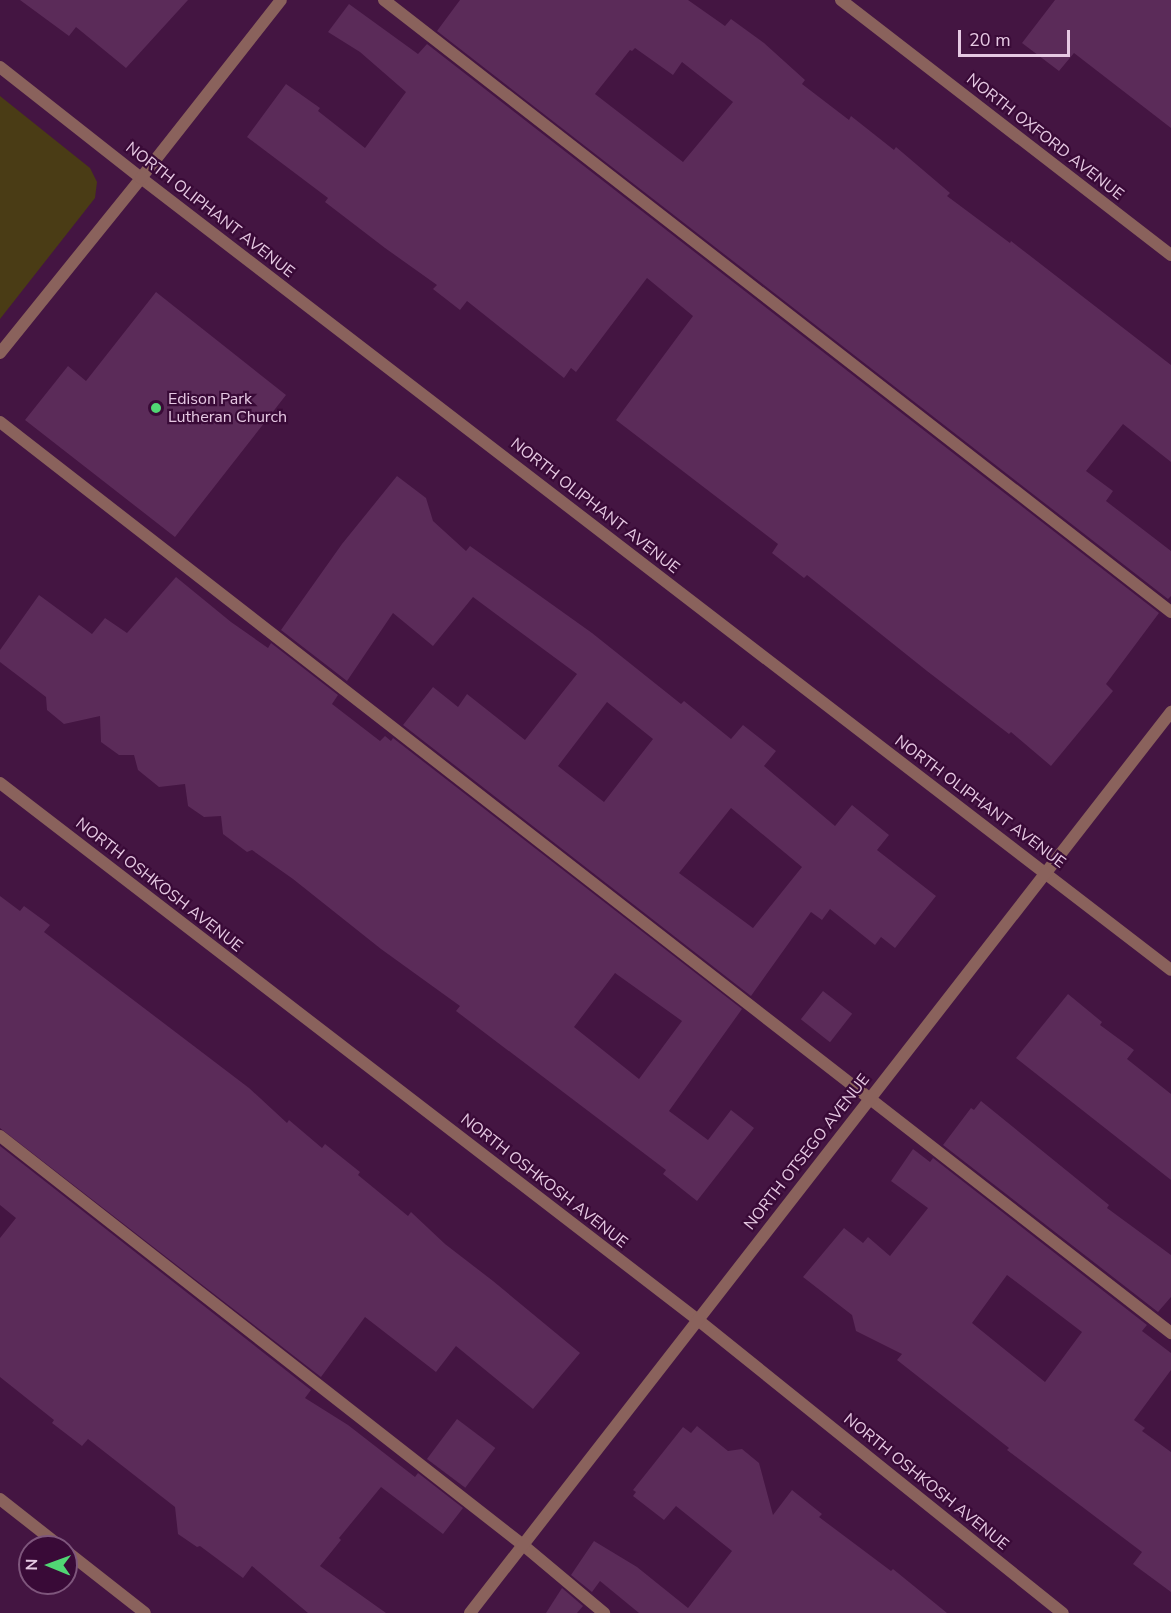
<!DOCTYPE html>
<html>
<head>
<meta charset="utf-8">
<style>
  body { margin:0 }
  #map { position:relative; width:1171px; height:1613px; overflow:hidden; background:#441542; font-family:"Nunito Sans",sans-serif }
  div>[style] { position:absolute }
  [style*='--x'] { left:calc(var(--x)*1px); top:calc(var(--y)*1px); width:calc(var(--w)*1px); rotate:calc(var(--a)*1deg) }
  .green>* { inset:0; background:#4a3c15 }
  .building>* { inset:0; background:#5b2b59; transform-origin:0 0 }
  .service>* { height:12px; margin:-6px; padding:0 6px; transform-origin:6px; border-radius:6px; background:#8a625c }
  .minor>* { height:12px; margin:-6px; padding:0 6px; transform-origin:6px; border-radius:6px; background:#8a625c }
  .tertiary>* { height:12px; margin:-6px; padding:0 6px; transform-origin:6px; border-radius:6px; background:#8a625c }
  .dots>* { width:16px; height:16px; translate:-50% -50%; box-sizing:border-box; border:3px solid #390a37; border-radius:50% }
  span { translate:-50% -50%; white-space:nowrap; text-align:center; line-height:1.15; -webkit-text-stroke:4.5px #390a37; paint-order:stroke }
  .street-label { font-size:16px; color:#e6c9e3 }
  .poi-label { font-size:16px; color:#e6c9e3 }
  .left { translate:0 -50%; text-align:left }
  .north { position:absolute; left:18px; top:1535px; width:60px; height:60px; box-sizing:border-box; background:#390a37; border:2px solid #7e567c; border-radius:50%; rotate:271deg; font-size:16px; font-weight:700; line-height:24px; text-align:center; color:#e6c9e3 }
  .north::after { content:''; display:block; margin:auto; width:21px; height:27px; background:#51d674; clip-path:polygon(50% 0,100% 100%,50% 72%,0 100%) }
  .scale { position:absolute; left:958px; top:30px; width:112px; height:27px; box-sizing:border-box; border:3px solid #e6c9e3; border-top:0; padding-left:8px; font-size:18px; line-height:21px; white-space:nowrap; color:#e6c9e3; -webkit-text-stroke:4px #390a37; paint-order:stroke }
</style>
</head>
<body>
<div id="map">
  <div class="green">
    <i style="clip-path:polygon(0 96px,90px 168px,97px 182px,95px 198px,0 319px)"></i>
  </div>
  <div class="building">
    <i style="clip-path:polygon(20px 0,188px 0,126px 68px,76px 27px,69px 36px)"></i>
    <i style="clip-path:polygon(evenodd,460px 0,688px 0,725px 26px,731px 19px,764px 43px,805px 80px,802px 84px,849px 120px,851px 116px,894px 150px,896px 147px,950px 193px,947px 196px,1010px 243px,1011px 241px,1171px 365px,1171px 462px,1123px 424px,1086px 471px,1113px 491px,1106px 501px,1171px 551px,1171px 596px,1168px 599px,437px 31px,460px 0,635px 48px,673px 75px,682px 62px,733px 102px,683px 162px,595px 94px,630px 50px,632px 51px,635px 48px)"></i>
    <i style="clip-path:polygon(1055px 0,1171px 0,1171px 128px,1074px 53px,1059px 71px,1022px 43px)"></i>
    <i style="clip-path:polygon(349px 4px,418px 54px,427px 44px,1159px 613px,1106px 684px,1113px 691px,1051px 766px,1011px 732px,1009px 734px,927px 671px,807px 575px,804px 578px,772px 553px,778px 544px,616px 420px,693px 316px,647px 278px,576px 372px,571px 368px,564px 378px,467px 301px,460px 310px,433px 289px,437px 285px,385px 248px,325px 202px,328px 198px,247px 137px,286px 84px,320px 108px,318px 111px,365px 148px,406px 92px,360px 52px,328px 32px)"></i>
    <i style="clip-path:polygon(156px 292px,286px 395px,175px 537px,25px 420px,68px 366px,86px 381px)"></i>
    <i style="clip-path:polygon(evenodd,397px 476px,426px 498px,433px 521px,466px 551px,470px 546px,592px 633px,681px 704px,684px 701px,731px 739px,743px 725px,776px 751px,764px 766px,835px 826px,852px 805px,889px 835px,877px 850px,936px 896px,895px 948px,881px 937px,875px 945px,830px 909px,822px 920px,811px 912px,751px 996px,403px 725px,433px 687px,458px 707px,467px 694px,525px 740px,577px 674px,473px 597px,433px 646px,393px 613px,347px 681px,281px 630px,342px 544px,397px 476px,607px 702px,653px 739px,604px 802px,558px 766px,607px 702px,397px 476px,731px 808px,802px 867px,753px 928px,679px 873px,731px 808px)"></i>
    <i style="clip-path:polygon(evenodd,176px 577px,231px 622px,268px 648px,271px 643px,338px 695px,332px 704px,380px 741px,385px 736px,391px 741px,393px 738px,742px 1009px,669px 1111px,708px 1140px,731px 1110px,754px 1128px,697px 1201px,663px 1174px,666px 1170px,456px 1011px,460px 1006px,381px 949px,293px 879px,252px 850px,247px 852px,223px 834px,221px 816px,204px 817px,188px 806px,185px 784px,159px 787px,138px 770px,134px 755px,119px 755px,101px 742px,100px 716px,64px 724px,47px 710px,46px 697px,0 662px,0 650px,39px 595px,92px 634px,105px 618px,127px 633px,176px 577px,615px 973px,682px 1021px,639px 1079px,574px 1027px,615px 973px)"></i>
    <i style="clip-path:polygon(0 896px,20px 911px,24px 906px,50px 925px,44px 932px,249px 1088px,287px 1123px,289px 1120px,322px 1148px,325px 1144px,360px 1172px,358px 1175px,408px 1216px,411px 1212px,445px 1244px,493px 1281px,580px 1353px,533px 1409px,456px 1346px,436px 1372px,365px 1317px,321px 1377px,0 1128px)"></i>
    <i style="left:823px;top:991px;width:37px;height:36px;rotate:38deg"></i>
    <i style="clip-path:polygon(1068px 994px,1102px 1022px,1100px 1025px,1134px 1050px,1127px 1059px,1171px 1094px,1171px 1180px,1016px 1058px)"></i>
    <i style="clip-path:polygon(981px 1101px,1109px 1205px,1107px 1208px,1171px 1255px,1171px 1297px,1158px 1312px,943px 1145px,971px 1108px,974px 1110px)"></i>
    <i style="clip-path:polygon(0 1146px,311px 1390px,305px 1398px,348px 1425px,415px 1477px,418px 1473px,463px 1508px,443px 1534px,381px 1487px,339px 1538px,341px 1540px,320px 1566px,386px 1613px,308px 1613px,252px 1566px,243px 1578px,200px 1546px,197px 1547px,178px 1534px,175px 1507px,88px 1439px,82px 1446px,52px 1423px,54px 1420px,0 1377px,0 1238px,16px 1218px,0 1205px)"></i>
    <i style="clip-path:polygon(evenodd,913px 1149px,930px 1162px,933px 1158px,1147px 1325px,1142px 1331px,1171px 1353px,1171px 1370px,1134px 1420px,1145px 1428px,1142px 1431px,1171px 1452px,1171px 1592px,1133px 1564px,1142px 1552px,1007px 1450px,1009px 1448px,897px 1360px,902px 1354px,856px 1331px,852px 1315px,803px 1277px,844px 1228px,863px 1243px,868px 1237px,890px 1256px,928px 1208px,891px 1181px,913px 1149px,1007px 1275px,1082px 1332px,1045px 1382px,972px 1323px,1007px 1275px)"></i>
    <i style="left:457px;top:1419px;width:48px;height:50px;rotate:37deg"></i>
    <i style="clip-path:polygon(697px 1426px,728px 1451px,742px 1449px,759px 1463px,773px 1515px,792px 1490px,822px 1514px,819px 1517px,891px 1571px,893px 1569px,947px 1613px,639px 1613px,600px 1581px,592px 1592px,571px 1575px,594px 1541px,637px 1567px,688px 1608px,732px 1551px,676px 1506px,664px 1520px,633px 1496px,636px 1492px,633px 1490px,683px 1427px,691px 1433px)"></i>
    <i style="clip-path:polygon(562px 1588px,583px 1606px,577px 1613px,546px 1613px)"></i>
  </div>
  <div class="service">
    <i style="--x:384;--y:0;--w:997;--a:37.87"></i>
    <i style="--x:0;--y:422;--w:1484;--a:37.88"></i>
    <i style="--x:0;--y:1136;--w:664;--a:38.03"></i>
    <i style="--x:523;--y:1545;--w:106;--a:40"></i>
  </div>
  <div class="minor">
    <i style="--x:841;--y:0;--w:417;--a:37.7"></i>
    <i style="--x:0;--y:353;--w:225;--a:-51.1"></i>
    <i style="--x:141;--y:178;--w:1299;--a:37.56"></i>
    <i style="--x:0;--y:783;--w:881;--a:37.57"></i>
    <i style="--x:698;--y:1320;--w:468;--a:38.8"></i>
    <i style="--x:0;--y:1499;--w:78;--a:38.2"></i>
    <i style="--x:66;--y:1551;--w:100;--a:38.1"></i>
    <i style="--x:470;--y:1613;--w:1142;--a:-52.12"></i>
  </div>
  <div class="tertiary">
    <i style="--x:0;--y:67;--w:179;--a:38.2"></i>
    <i style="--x:141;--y:178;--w:226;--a:-51.8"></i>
  </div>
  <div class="dots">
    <i style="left:156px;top:408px;background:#51d674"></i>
  </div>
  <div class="street-label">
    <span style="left:1045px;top:137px;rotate:38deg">NORTH OXFORD AVENUE</span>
    <span style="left:210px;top:210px;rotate:38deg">NORTH OLIPHANT AVENUE</span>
    <span style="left:595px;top:506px;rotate:38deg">NORTH OLIPHANT AVENUE</span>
    <span style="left:980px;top:802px;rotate:37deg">NORTH OLIPHANT AVENUE</span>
    <span style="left:159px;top:885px;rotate:38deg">NORTH OSHKOSH AVENUE</span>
    <span style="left:807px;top:1152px;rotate:-52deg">NORTH OTSEGO AVENUE</span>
    <span style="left:544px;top:1181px;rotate:38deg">NORTH OSHKOSH AVENUE</span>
    <span style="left:926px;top:1482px;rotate:39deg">NORTH OSHKOSH AVENUE</span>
  </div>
  <div class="poi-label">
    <span class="left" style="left:168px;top:408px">Edison Park<br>Lutheran Church</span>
  </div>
  <div class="north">N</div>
  <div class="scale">20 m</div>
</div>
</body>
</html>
